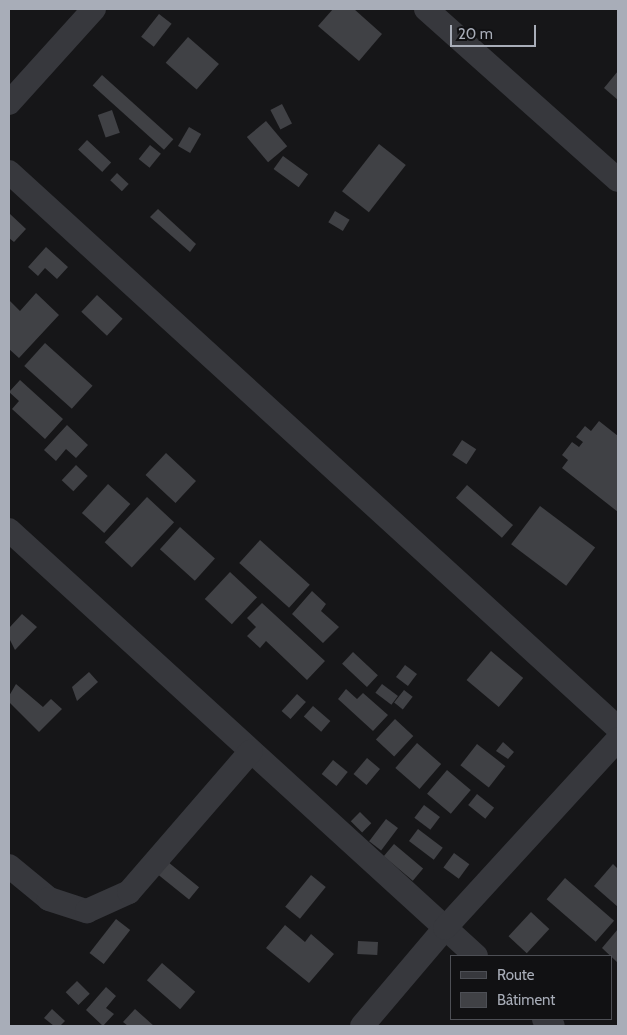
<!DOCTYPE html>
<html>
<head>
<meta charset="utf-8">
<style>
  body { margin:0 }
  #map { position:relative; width:627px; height:1035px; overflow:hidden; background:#161618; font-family:Cabin,sans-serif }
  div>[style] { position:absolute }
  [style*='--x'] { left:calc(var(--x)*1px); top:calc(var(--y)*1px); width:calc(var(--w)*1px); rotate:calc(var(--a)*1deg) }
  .building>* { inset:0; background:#404145; transform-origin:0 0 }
  .minor>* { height:24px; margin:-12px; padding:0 12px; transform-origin:12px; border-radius:12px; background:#37383d }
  span { translate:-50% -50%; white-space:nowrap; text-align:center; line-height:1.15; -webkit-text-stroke:4px #111113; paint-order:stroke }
  .frame { position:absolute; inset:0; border:10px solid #a8adb8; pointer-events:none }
  .legend { position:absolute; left:450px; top:955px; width:162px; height:65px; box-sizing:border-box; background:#111113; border:1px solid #4d4f55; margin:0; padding:6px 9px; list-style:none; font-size:15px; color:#a8adb8 }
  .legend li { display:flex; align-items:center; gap:10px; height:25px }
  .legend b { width:25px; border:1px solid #4d4f55 }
  .scale { position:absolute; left:450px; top:25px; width:86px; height:22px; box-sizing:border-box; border:2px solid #a8adb8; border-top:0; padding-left:6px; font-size:15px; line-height:18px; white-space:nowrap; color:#a8adb8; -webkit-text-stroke:4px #111113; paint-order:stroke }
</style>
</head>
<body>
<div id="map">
  <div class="building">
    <i style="clip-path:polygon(333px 9px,354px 9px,382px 34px,359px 61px,318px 26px)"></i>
    <i style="left:159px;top:14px;width:16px;height:29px;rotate:38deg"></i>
    <i style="left:188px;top:37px;width:41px;height:34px;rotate:41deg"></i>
    <i style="clip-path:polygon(618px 71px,618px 100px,604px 88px)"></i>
    <i style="left:102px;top:75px;width:96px;height:14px;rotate:42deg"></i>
    <i style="left:282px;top:104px;width:22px;height:13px;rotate:63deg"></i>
    <i style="left:112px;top:110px;width:24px;height:15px;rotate:71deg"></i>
    <i style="left:266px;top:121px;width:33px;height:25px;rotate:50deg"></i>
    <i style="left:189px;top:127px;width:14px;height:22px;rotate:30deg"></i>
    <i style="left:87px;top:140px;width:33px;height:13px;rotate:43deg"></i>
    <i style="left:379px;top:144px;width:34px;height:60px;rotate:38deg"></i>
    <i style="left:150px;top:145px;width:14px;height:18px;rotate:39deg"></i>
    <i style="left:283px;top:156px;width:31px;height:16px;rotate:36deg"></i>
    <i style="left:117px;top:173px;width:16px;height:10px;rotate:43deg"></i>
    <i style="clip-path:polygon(158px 209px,196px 244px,190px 252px,150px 217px)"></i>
    <i style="left:335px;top:211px;width:17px;height:13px;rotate:31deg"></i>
    <i style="clip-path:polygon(9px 213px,26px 229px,14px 242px,9px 238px)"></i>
    <i style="clip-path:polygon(46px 247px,68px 267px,57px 279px,45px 268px,38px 276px,28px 267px)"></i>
    <i style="clip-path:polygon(36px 293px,59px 315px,19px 358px,9px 349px,9px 300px,20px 311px)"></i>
    <i style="left:97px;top:295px;width:35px;height:23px;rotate:43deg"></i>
    <i style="left:45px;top:343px;width:64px;height:31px;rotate:42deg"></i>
    <i style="clip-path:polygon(20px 380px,63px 419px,45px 439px,12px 409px,19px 401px,9px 392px)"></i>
    <i style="clip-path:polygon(599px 421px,618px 436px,618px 512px,562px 468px,568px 460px,562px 455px,572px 442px,579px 447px,583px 442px,576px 437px,585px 426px,591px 431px)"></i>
    <i style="clip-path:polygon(67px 425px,88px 445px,76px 458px,66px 449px,56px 461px,44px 450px)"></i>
    <i style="left:462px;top:440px;width:17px;height:18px;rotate:33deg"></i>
    <i style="left:166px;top:453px;width:41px;height:30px;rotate:43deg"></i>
    <i style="left:76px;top:465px;width:16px;height:21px;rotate:43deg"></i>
    <i style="left:108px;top:484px;width:30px;height:39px;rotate:42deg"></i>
    <i style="left:467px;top:485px;width:61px;height:17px;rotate:41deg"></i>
    <i style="left:147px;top:497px;width:37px;height:62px;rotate:43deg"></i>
    <i style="left:540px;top:506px;width:69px;height:48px;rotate:37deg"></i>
    <i style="left:180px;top:527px;width:47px;height:30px;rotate:42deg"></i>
    <i style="left:260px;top:540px;width:67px;height:31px;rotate:42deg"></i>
    <i style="left:230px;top:572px;width:37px;height:37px;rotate:43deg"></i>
    <i style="clip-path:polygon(312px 591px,326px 604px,321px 611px,339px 627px,323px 643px,292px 614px)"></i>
    <i style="clip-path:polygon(262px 603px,325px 661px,307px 680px,266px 641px,260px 648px,247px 636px,256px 627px,247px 618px)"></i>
    <i style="clip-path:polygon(22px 614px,37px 627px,15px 650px,9px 638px,9px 628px)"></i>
    <i style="left:491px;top:651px;width:42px;height:38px;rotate:40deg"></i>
    <i style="left:353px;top:652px;width:34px;height:16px;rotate:43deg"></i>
    <i style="left:405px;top:665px;width:15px;height:15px;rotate:37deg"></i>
    <i style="clip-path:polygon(89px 672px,98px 682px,77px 701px,72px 687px)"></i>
    <i style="clip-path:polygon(16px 684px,43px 707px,51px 699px,62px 709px,39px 732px,9px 702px,9px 696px)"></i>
    <i style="left:382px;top:684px;width:20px;height:11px;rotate:37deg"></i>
    <i style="clip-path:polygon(346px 689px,357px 699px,363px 693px,388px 715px,373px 731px,338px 699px)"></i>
    <i style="left:404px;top:690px;width:11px;height:16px;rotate:38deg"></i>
    <i style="left:297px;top:694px;width:12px;height:23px;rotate:42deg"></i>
    <i style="left:313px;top:706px;width:23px;height:14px;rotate:41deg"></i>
    <i style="left:395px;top:719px;width:25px;height:28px;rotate:43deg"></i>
    <i style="clip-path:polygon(503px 742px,514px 752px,508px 759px,496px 751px)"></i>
    <i style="left:417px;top:743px;width:32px;height:33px;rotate:41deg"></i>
    <i style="left:477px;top:744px;width:36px;height:27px;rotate:38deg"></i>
    <i style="left:367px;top:758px;width:17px;height:21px;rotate:40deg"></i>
    <i style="left:333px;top:760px;width:19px;height:18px;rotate:39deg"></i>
    <i style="left:447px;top:770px;width:31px;height:31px;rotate:40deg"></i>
    <i style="left:477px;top:794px;width:22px;height:14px;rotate:39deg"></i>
    <i style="left:424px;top:805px;width:20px;height:16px;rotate:37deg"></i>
    <i style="left:360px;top:812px;width:16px;height:13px;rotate:45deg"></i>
    <i style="left:386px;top:819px;width:15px;height:28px;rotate:37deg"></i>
    <i style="left:418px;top:829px;width:31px;height:15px;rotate:37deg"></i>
    <i style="left:394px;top:844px;width:38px;height:16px;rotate:40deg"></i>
    <i style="left:454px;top:853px;width:19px;height:18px;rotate:36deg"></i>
    <i style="left:168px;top:862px;width:40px;height:16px;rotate:39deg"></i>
    <i style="clip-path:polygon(613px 864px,618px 869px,618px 907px,594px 886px)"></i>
    <i style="left:311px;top:875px;width:19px;height:41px;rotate:39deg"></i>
    <i style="left:565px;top:878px;width:65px;height:28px;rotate:41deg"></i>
    <i style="left:531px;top:912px;width:25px;height:33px;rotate:43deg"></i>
    <i style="left:116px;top:919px;width:18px;height:43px;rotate:38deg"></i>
    <i style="clip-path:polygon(285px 925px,305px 942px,311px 934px,334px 954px,309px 983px,266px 948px)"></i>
    <i style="clip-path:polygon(618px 929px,618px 963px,602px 948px)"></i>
    <i style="left:358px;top:941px;width:20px;height:13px;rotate:3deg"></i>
    <i style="left:162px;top:963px;width:44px;height:23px;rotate:41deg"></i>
    <i style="left:77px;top:981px;width:18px;height:16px;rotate:45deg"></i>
    <i style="clip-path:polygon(106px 987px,116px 996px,106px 1008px,114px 1014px,103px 1026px,86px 1010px)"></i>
    <i style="clip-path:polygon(52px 1009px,65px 1021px,60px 1026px,54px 1026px,44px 1018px)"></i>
    <i style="clip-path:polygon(135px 1009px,154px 1026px,128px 1026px,123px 1022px)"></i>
  </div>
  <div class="minor">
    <i style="--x:426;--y:9;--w:257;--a:41.7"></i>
    <i style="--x:9;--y:103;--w:127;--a:-47.9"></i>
    <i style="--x:9;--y:172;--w:825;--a:42.4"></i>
    <i style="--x:9;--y:530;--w:632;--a:42.37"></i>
    <i style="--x:9;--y:866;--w:52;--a:39.5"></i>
    <i style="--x:49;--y:899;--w:40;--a:18"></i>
    <i style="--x:87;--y:911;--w:46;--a:-24.3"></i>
    <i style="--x:129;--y:892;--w:186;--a:-49.1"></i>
    <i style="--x:544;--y:1019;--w:11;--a:38"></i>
    <i style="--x:362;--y:1026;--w:128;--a:-49.7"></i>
    <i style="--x:445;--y:928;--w:256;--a:-47.5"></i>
  </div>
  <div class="frame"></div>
  <ul class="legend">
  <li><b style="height:6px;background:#37383d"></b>Route</li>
  <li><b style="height:14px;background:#404145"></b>Bâtiment</li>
  </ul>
  <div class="scale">20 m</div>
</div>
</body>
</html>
